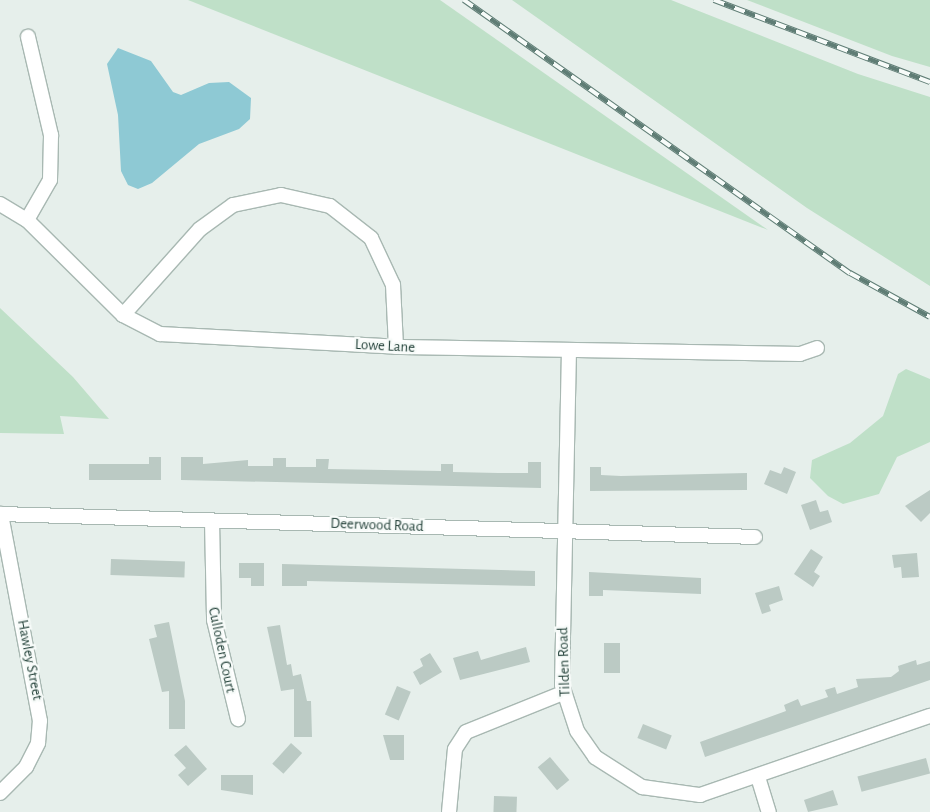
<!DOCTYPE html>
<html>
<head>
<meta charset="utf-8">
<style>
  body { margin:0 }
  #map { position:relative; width:930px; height:812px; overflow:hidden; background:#e6efeb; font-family:"Alegreya Sans",sans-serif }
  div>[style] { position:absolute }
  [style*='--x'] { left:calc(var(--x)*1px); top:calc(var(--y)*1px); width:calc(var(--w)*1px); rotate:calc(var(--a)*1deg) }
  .green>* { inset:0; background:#bfe0c8 }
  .water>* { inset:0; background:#8ec9d4 }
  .building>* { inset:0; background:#bbcac4; transform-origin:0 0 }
  .roads { filter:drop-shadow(1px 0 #a8b8b2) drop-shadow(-1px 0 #a8b8b2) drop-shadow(0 1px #a8b8b2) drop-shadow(0 -1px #a8b8b2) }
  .minor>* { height:14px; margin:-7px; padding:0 7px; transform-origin:7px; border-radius:7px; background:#fff }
  .rail>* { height:5.5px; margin-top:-2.75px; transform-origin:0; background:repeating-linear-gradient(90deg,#f7fbf9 0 11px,#5f7d75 0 22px); box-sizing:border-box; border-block:1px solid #5f7d75 }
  span { translate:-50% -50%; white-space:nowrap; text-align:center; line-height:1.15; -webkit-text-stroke:4.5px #f7fbf9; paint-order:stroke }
  .street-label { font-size:15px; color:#24423a }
</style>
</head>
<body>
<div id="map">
  <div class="green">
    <i style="clip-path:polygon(188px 0,440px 0,768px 230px)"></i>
    <i style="clip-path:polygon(512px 0,671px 0,858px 74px,930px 97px,930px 286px,807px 208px)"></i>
    <i style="clip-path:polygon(747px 0,930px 0,930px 67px,892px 56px)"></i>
    <i style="clip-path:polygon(0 308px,73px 377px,109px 419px,60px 416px,64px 434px,0 433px)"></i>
    <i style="clip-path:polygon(906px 369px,930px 379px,930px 442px,897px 457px,879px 494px,843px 504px,828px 496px,810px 478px,812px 460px,850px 443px,883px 416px,898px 374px)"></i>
  </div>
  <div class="water">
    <i style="clip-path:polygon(118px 48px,151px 61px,173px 92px,181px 95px,209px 83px,229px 82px,251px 98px,250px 119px,239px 129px,199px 144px,152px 183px,138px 189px,128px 185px,121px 171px,118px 115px,107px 64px)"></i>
  </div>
  <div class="building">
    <i style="clip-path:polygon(149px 457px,161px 457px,161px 480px,89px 480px,89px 464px,149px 464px)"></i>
    <i style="clip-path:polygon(181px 457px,203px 457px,203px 464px,248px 460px,248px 466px,273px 466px,273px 458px,286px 458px,286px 467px,316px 467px,316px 459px,329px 459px,328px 469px,441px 471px,441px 464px,453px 464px,453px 472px,498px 473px,528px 473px,528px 462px,541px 462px,541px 488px,181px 480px)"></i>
    <i style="clip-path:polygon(590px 467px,601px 467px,601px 475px,621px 476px,747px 473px,747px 490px,590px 491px)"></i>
    <i style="clip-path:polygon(784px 467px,796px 472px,787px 494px,764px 484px,770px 470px,781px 474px)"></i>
    <i style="clip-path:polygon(930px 490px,930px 513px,921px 522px,905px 506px)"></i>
    <i style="clip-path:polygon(816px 500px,820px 512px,828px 510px,832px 522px,810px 530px,801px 505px)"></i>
    <i style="clip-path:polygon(811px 549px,823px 557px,814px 572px,820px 576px,813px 587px,794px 574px)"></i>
    <i style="clip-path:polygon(917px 553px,919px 577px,902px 578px,901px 567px,894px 568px,892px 555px)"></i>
    <i style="left:111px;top:559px;width:74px;height:16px;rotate:2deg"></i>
    <i style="clip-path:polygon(239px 563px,264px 563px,264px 586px,251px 586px,251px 578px,239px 578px)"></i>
    <i style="clip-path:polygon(282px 564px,535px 571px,535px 586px,307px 581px,307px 586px,282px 586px)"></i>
    <i style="clip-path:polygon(589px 572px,701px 578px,701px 594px,603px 590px,603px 596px,589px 596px)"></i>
    <i style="clip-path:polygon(779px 586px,783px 600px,769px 605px,771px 611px,762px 614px,755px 593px)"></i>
    <i style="clip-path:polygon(169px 622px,185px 701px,185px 729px,169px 729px,169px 691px,162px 692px,149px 639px,157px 637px,154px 625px)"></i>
    <i style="clip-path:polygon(280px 625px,287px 665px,291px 664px,293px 676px,301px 674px,307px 701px,311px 701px,312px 737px,294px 737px,294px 689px,281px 691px,267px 627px)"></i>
    <i style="left:604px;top:643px;width:16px;height:30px"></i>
    <i style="clip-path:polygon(526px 647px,530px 662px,460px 680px,453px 658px,478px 651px,481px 660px)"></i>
    <i style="clip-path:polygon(430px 653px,442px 672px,420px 685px,413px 672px,423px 666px,420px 659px)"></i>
    <i style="clip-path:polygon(916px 660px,917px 665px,930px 661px,930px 680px,705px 757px,700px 742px,786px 711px,784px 705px,798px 699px,801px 706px,828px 697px,825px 690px,835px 687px,837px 694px,858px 687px,856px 679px,891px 677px,899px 671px,898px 666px)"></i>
    <i style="left:397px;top:686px;width:15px;height:31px;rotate:23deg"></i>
    <i style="left:643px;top:724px;width:31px;height:15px;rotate:22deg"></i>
    <i style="clip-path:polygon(383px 735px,404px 735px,404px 760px,390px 760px)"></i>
    <i style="left:291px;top:743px;width:15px;height:28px;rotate:42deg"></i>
    <i style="clip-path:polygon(186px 745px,207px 769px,188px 786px,178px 775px,186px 768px,174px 755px)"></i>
    <i style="left:550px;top:757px;width:30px;height:16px;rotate:50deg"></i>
    <i style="left:926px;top:758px;width:16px;height:71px;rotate:75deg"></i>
    <i style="clip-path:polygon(221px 775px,253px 775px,253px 795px,221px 790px)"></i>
    <i style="clip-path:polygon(833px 790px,838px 805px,808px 812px,804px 800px)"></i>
    <i style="left:494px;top:796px;width:23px;height:16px;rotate:2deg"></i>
  </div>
  <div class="roads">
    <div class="minor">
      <i style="--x:0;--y:204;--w:31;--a:31"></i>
      <i style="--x:27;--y:220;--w:135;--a:44.7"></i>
      <i style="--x:123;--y:315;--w:42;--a:27.2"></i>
      <i style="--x:160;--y:334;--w:242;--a:3.1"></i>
      <i style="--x:402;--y:347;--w:398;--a:1"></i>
      <i style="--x:800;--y:354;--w:18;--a:-19"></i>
      <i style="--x:27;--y:220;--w:46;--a:-60.1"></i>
      <i style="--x:50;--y:180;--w:45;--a:-88.7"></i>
      <i style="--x:51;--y:135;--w:101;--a:-103.2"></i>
      <i style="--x:123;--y:315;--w:115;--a:-48.2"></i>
      <i style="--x:200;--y:229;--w:41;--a:-36"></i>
      <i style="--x:233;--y:205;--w:49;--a:-11.8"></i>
      <i style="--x:281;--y:195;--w:50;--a:12.7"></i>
      <i style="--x:330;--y:206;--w:52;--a:38"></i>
      <i style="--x:371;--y:238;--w:52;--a:64.9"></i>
      <i style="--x:393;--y:285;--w:62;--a:87.2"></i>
      <i style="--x:569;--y:350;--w:335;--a:91.2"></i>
      <i style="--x:562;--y:685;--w:48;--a:71.9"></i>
      <i style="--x:577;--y:731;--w:32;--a:55"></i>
      <i style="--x:595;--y:757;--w:56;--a:32.6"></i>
      <i style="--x:642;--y:787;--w:59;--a:7.9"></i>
      <i style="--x:700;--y:795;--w:243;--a:-19"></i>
      <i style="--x:0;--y:514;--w:755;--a:1.74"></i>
      <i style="--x:212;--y:521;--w:99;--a:88.8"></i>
      <i style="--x:214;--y:620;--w:102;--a:76.4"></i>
      <i style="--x:758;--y:777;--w:37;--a:73"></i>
      <i style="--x:0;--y:793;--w:37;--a:-45"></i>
      <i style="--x:26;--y:767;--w:27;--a:-63"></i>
      <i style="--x:38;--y:743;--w:22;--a:-85"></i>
      <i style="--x:40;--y:721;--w:211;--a:-100.7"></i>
      <i style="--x:449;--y:812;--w:63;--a:-84.6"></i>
      <i style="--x:455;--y:749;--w:20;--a:-57"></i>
      <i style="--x:466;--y:732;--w:105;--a:-21.9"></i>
    </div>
  </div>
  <div class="rail">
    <i style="--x:464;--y:0;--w:473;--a:35.3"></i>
    <i style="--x:850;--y:273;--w:91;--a:28.8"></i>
    <i style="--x:714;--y:0;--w:231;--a:20.8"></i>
  </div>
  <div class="street-label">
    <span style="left:385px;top:346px;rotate:3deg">Lowe Lane</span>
    <span style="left:377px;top:525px;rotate:2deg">Deerwood Road</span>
    <span style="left:222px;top:650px;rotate:78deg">Culloden Court</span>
    <span style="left:30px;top:660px;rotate:79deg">Hawley Street</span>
    <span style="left:564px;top:662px;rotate:-92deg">Tilden Road</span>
  </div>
</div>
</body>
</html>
